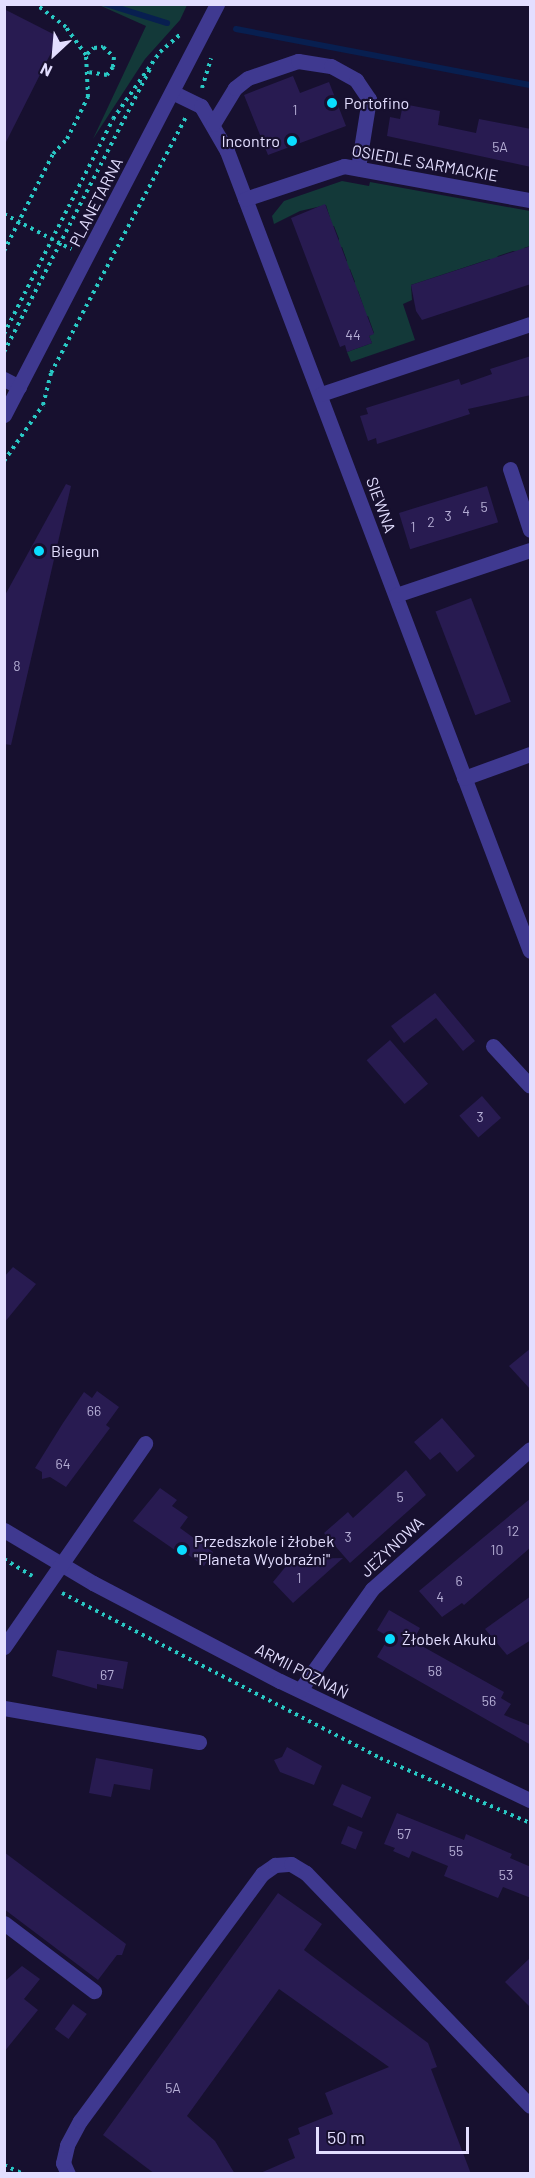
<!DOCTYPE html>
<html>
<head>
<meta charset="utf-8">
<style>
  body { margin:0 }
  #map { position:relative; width:535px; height:2178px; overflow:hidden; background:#17102f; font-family:Barlow,sans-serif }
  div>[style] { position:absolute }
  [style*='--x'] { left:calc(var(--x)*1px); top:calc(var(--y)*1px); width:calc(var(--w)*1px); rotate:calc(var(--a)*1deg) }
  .green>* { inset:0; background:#133939 }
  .stream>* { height:6px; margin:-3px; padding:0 3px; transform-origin:3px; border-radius:3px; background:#081f50 }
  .building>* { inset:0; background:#281b51; transform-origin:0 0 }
  .path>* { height:4px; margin-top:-2px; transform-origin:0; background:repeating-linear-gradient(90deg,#29c8c4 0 3px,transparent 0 7.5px) }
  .minor>* { height:15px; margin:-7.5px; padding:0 7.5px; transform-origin:7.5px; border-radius:7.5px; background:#3f3990 }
  .dots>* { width:16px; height:16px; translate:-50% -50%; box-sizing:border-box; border:3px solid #17102f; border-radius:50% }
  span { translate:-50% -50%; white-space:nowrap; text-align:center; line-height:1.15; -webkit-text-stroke:4.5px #17102f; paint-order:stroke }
  .number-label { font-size:14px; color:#b4add4 }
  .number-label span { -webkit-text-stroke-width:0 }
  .poi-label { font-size:16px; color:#e3deff }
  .left { translate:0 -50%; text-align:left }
  .right { translate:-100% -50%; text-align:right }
  .street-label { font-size:16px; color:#e3deff }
  .frame { position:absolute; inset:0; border:6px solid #e3deff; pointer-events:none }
  .north { position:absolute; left:24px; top:24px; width:60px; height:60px; -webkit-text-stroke:4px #17102f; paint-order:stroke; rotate:206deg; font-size:16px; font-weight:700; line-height:24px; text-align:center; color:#e3deff }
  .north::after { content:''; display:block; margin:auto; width:21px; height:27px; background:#e3deff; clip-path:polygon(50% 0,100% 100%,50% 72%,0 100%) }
  .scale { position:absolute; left:316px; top:2127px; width:153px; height:27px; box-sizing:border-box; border:3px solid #e3deff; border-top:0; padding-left:8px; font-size:18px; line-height:21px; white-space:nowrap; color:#e3deff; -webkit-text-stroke:4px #17102f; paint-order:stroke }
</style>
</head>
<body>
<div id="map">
  <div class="green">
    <i style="clip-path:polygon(99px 5px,187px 5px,180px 20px,145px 59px,93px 139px,146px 26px)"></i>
    <i style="clip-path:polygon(342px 181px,369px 186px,370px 182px,530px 211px,530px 246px,524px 248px,526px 253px,513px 251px,498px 256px,492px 265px,490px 259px,411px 285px,412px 300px,403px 304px,415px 340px,351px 362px,347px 352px,372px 343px,369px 336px,374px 333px,368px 316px,362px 318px,364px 308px,358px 291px,350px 285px,355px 282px,350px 269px,345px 271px,342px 263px,347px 261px,342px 247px,336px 249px,339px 239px,334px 226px,328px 228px,330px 218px,326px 205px,300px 211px,274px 224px,272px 216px,284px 201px)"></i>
  </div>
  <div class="stream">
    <i style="--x:106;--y:4;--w:64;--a:17.3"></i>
    <i style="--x:236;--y:29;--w:299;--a:10.8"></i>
  </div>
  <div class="building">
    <i style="clip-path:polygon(4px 9px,59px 37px,4px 146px)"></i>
    <i style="clip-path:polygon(293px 76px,300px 93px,329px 82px,346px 126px,268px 155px,244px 95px)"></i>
    <i style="clip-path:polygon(403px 104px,440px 111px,438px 125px,476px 133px,479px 119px,531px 129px,531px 167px,387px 136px,390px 117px,400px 119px)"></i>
    <i style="clip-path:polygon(325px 204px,374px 334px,369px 336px,372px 343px,347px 352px,345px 345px,340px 347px,291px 218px)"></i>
    <i style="clip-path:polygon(531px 246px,531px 284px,422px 320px,416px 311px,411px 285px)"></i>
    <i style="clip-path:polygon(531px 356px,531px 395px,468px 409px,470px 414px,377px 444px,376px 438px,368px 441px,360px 416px,368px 414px,366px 408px,459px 379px,461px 385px,492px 374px,490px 369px)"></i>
    <i style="clip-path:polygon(66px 484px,71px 486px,11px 745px,4px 744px,4px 597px)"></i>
    <i style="left:487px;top:486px;width:38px;height:92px;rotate:73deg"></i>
    <i style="left:471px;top:598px;width:111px;height:38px;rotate:69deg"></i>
    <i style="clip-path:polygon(435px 993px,475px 1041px,463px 1051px,436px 1018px,404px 1043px,391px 1026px)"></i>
    <i style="left:390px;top:1040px;width:58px;height:31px;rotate:49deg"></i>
    <i style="left:482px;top:1096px;width:29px;height:30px;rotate:49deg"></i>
    <i style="clip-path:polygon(13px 1267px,36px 1284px,4px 1323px,4px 1277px)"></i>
    <i style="clip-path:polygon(531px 1348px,531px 1390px,509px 1366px)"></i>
    <i style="clip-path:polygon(97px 1391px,119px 1407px,106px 1425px,110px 1428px,66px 1487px,50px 1477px,42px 1479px,42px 1472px,35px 1468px,63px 1423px,84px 1392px,92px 1398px)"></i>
    <i style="clip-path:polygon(442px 1418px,475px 1456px,457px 1472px,440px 1452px,430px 1460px,414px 1442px)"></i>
    <i style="clip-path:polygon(406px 1470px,426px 1495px,350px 1563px,324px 1533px,348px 1512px,353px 1518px)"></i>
    <i style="clip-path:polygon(160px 1488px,177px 1500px,172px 1506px,188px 1517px,180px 1528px,213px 1552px,204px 1566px,184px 1552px,182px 1555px,133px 1521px)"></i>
    <i style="clip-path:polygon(531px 1498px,531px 1547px,464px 1605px,462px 1603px,442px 1617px,419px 1591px)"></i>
    <i style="clip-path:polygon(343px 1558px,293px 1603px,273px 1582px,292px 1559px)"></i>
    <i style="clip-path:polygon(531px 1596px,531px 1640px,507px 1655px,485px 1629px)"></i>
    <i style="clip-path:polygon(389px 1610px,420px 1628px,413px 1641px,504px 1692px,501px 1698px,511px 1704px,504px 1715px,531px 1726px,531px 1745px,377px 1657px,389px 1637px,377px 1630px)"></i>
    <i style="clip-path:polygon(57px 1650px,128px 1662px,123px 1689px,97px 1684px,97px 1689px,52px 1676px)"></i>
    <i style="clip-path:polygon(287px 1747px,322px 1766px,314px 1785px,280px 1772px,274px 1760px,282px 1757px)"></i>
    <i style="clip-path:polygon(96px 1758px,153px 1769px,150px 1790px,114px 1784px,111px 1797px,89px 1793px)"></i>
    <i style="left:342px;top:1784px;width:32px;height:23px;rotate:24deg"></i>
    <i style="clip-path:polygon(397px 1813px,464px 1840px,466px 1834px,512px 1854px,510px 1858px,531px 1867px,531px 1898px,503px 1887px,498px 1898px,444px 1876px,448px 1866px,412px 1851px,409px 1858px,393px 1851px,395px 1848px,384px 1844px)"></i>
    <i style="left:348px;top:1826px;width:16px;height:19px;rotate:22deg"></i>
    <i style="clip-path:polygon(4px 1852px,126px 1944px,122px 1955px,117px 1955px,98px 1980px,4px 1909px)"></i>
    <i style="clip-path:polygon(278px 1893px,322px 1924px,304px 1950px,428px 2043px,437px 2067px,431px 2069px,471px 2174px,258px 2174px,295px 2158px,288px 2139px,300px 2134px,298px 2128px,333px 2114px,325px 2093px,389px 2067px,279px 1989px,187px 2116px,215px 2141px,235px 2174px,155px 2174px,103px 2135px)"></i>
    <i style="clip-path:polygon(531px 1957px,531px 2008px,505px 1982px)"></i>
    <i style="clip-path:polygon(22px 1966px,40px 1979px,24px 1999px,38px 2010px,4px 2052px,4px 1982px)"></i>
    <i style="left:73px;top:2004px;width:17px;height:31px;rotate:36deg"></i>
  </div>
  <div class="path">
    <i style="--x:87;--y:54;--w:9;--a:-41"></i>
    <i style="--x:94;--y:48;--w:9;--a:-6"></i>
    <i style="--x:103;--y:47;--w:15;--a:42"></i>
    <i style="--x:114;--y:57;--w:10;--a:96"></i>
    <i style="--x:113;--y:67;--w:10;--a:127"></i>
    <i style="--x:107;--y:75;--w:18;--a:-171"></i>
    <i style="--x:202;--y:88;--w:31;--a:-73"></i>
    <i style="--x:4;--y:214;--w:76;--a:27.6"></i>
    <i style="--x:4;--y:251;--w:109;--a:-63.2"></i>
    <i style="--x:53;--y:154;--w:21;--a:-47"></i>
    <i style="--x:67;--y:139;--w:47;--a:-63.4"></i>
    <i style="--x:88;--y:97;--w:42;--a:-92.7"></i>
    <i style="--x:86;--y:55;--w:34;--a:-126"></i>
    <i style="--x:66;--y:27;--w:38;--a:-143"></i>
    <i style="--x:4;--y:334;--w:241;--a:-63.1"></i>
    <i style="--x:113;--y:119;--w:82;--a:-55"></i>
    <i style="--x:160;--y:52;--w:28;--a:-41"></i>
    <i style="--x:4;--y:352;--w:318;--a:-62.7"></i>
    <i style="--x:4;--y:461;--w:68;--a:-55.1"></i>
    <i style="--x:43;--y:405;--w:33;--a:-76"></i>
    <i style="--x:51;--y:373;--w:292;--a:-62.2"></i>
    <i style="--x:4;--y:1559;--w:33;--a:31"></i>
    <i style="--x:62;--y:1593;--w:358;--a:27.4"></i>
    <i style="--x:380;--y:1758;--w:163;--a:23.4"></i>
    <i style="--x:4;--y:2165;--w:21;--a:25"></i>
  </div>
  <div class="minor">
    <i style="--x:172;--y:92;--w:32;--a:26"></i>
    <i style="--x:201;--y:106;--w:52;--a:60"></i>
    <i style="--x:227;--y:151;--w:855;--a:69.26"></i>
    <i style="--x:213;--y:124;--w:42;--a:-58.6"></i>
    <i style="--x:235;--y:88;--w:16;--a:-38"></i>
    <i style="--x:248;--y:78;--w:53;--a:-18.8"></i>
    <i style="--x:298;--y:61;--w:33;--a:9"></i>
    <i style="--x:331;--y:66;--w:29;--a:29"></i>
    <i style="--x:356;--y:80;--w:23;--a:56"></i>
    <i style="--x:369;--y:99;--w:70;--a:99.1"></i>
    <i style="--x:245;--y:199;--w:104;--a:-18.4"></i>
    <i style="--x:344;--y:166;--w:189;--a:10.4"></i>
    <i style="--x:4;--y:379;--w:17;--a:28"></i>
    <i style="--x:321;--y:394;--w:220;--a:-18.5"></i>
    <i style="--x:4;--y:415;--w:463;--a:-62.6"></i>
    <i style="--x:510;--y:469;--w:64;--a:71.8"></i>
    <i style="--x:396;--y:595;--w:141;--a:-18.6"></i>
    <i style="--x:464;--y:778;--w:70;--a:-20"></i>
    <i style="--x:493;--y:1046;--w:54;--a:47.2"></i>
    <i style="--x:4;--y:1530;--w:104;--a:30.8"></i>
    <i style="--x:93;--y:1583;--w:211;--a:27.7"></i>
    <i style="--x:280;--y:1681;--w:277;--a:25.5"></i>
    <i style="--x:4;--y:1647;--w:248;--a:-55.3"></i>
    <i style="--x:300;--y:1690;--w:124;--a:-54.5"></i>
    <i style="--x:372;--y:1589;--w:211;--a:-41.5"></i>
    <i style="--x:4;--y:1708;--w:198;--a:9.9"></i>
    <i style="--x:4;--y:1923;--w:113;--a:37.1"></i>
    <i style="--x:68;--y:2174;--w:12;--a:-114"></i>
    <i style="--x:63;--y:2163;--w:18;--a:-77"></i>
    <i style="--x:67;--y:2145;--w:27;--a:-62"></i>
    <i style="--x:80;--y:2121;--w:307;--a:-53.6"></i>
    <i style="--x:262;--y:1874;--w:16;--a:-35"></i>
    <i style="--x:275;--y:1865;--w:16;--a:-4"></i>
    <i style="--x:291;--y:1864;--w:17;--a:31"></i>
    <i style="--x:306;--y:1873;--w:323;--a:46.1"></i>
  </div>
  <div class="dots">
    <i style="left:332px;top:103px;background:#0addff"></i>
    <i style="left:292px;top:141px;background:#0addff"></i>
    <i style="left:39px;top:551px;background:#0addff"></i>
    <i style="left:182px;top:1550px;background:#0addff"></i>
    <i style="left:390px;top:1639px;background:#0addff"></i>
  </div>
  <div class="number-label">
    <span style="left:295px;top:110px">1</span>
    <span style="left:500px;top:147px">5A</span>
    <span style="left:353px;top:335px">44</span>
    <span style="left:484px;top:507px">5</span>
    <span style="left:466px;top:511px">4</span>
    <span style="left:448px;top:516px">3</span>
    <span style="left:431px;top:522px">2</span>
    <span style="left:413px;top:527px">1</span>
    <span style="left:17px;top:666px">8</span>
    <span style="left:480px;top:1117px">3</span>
    <span style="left:94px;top:1411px">66</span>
    <span style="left:63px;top:1464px">64</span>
    <span style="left:400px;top:1497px">5</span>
    <span style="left:513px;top:1531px">12</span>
    <span style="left:348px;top:1537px">3</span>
    <span style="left:497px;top:1550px">10</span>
    <span style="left:299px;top:1578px">1</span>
    <span style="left:459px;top:1581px">6</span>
    <span style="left:440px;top:1597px">4</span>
    <span style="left:435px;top:1671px">58</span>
    <span style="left:107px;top:1675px">67</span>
    <span style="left:489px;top:1701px">56</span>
    <span style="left:404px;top:1834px">57</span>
    <span style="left:456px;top:1851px">55</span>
    <span style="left:506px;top:1875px">53</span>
    <span style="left:173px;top:2088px">5A</span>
  </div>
  <div class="poi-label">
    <span class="left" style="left:344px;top:103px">Portofino</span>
    <span class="right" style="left:280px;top:141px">Incontro</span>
    <span class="left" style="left:51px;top:551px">Biegun</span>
    <span class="left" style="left:194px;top:1550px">Przedszkole i żłobek<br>"Planeta Wyobraźni"</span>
    <span class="left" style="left:402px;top:1639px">Żłobek Akuku</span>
  </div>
  <div class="street-label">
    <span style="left:425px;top:163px;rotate:10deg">OSIEDLE SARMACKIE</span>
    <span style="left:96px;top:202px;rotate:-63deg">PLANETARNA</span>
    <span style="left:381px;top:505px;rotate:70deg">SIEWNA</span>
    <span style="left:392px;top:1547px;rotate:-43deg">JEŻYNOWA</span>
    <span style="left:302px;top:1671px;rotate:27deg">ARMII POZNAŃ</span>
  </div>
  <div class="frame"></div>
  <div class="north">N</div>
  <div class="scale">50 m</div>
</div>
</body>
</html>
